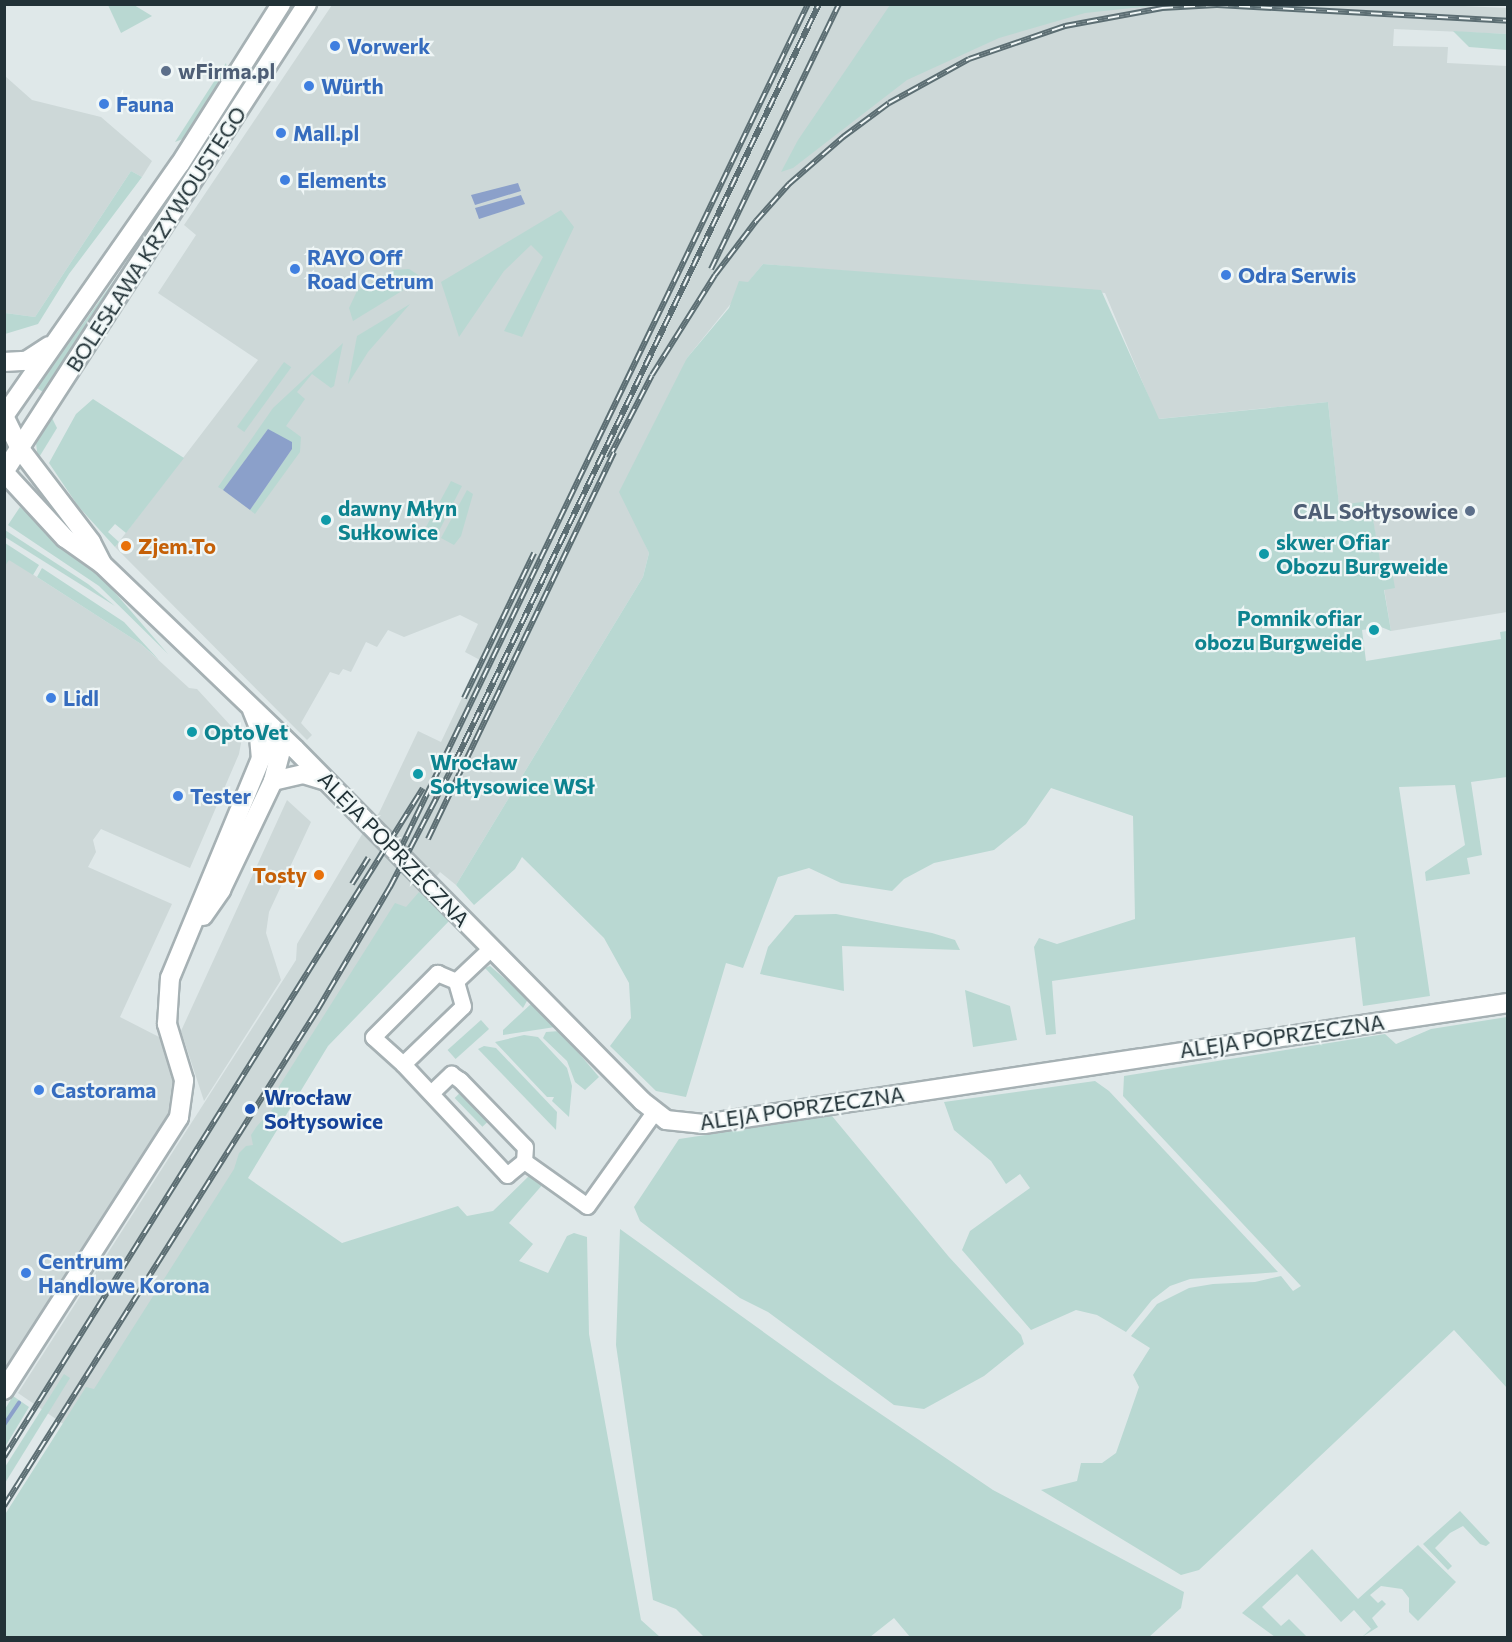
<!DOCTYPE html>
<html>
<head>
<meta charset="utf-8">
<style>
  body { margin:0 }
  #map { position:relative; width:1512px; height:1642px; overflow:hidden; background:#dfe8e9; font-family:Commissioner,sans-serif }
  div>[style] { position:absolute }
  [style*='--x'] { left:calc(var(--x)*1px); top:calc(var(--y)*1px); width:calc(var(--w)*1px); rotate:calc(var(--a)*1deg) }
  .built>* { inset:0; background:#cdd8d8 }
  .green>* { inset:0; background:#b9d8d2; transform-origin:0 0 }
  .water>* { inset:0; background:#8ba0ca }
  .stream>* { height:4px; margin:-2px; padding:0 2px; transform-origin:2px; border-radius:2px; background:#8ba0ca }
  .roads { filter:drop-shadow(2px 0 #a6b1b4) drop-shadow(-2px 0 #a6b1b4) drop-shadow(0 2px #a6b1b4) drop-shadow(0 -2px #a6b1b4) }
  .street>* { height:15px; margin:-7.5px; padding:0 7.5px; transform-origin:7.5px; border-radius:7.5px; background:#fff }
  .secondary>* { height:18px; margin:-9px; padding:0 9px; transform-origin:9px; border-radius:9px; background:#fff }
  .rail>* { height:6px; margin-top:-3px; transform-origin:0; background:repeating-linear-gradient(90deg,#eff6f6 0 11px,#5c6e73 0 22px); box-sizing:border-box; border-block:2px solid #5c6e73 }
  .dots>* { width:16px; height:16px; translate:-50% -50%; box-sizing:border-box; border:3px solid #eff6f6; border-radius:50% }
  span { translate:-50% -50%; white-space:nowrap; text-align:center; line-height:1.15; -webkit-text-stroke:4.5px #eff6f6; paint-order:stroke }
  .shop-label { font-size:21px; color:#366cbe; font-weight:700 }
  .left { translate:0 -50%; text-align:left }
  .service-label { font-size:21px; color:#4e5e75; font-weight:700 }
  .right { translate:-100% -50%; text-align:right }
  .street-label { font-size:21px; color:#223237 }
  .culture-label { font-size:21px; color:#0d838f; font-weight:700 }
  .food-label { font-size:21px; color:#c56008; font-weight:700 }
  .transit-label { font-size:21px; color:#164399; font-weight:700 }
  .frame { position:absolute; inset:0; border:6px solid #223237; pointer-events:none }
</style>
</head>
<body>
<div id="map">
  <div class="built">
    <i style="clip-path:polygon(1420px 4px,1507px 8px,1507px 34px,1394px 29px,1393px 46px,1448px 47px,1447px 63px,1507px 66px,1507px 612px,1391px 631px,1370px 502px,1339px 506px,1328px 402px,1158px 419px,1105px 293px,763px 264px,687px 358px,638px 528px,649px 553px,643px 577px,456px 885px,440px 872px,418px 900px,72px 1430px,18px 1393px,296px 960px,297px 944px,364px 831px,379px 813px,418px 731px,441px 742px,480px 660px,465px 652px,478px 624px,460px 615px,404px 637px,388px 630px,377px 647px,366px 642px,351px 672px,343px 669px,339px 675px,330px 672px,301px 723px,312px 735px,307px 740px,115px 547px,258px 360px,158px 293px,196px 235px,184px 225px,332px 5px)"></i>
    <i style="clip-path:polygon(5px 76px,32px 100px,101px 117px,152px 161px,142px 177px,131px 171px,35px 317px,5px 313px)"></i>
    <i style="clip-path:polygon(9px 559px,141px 644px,189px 688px,197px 689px,242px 738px,239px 754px,190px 868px,101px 829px,93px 840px,96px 852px,88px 867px,172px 904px,120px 1017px,163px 1039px,174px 1077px,175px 1100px,164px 1127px,5px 1370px,4px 566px)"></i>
    <i style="clip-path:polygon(287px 800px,311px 822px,269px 912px,266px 933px,281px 980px,204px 1101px,181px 1031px)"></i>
  </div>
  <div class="green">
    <i style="clip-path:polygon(108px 5px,134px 5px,152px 16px,121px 33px)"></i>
    <i style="clip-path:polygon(289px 5px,298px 5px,164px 210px,187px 169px)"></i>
    <i style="clip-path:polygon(890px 5px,890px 4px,1160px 5px,1085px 13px,999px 38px,907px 80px,793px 168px,781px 172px,798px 140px)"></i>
    <i style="clip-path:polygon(1453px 31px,1507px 34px,1507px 50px,1469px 47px)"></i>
    <i style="clip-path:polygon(226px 63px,227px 69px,220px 81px,183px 139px,175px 142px)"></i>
    <i style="clip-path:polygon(131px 171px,142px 177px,69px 274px,38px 324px,5px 334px,5px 313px,35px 317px)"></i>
    <i style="clip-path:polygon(561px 210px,574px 227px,522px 337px,504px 331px,543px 257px,531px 245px,504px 271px,459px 337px,441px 282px)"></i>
    <i style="clip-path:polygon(135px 251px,137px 254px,46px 394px,37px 388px)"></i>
    <i style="clip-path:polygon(763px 264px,1101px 290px,1159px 419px,1328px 402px,1339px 505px,1370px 501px,1381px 566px,1391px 565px,1395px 588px,1384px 590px,1391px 631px,1381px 627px,1362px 630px,1366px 661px,1501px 639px,1500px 632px,1507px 631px,1507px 777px,1471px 782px,1482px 855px,1467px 858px,1470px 874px,1426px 881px,1425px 872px,1465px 845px,1455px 785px,1399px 787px,1430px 996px,1363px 1006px,1355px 937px,1052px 981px,1056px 1034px,1046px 1035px,1034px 947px,1039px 938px,1057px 944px,1135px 919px,1133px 816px,1051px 788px,1026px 824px,994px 850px,934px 863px,904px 879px,892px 891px,841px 883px,809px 868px,778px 877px,743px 968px,726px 963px,686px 1097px,656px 1091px,610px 1046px,631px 1018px,629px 983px,604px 938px,522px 857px,515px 869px,474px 905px,456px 885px,643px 577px,649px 553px,619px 492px,687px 358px,729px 308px,739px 281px,748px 282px)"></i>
    <i style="clip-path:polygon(409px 269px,423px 278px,353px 321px,349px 308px,357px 291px,394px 270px)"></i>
    <i style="clip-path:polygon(410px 304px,368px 352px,348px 384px,357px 336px)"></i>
    <i style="clip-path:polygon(343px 343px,334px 386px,331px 388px,312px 374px,297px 392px,305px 399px,286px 426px,301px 437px,300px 452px,255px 514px,250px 510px,292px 449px,268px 429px,223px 490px,218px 487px,273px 408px)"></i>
    <i style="left:284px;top:362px;width:9px;height:80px;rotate:36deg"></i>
    <i style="clip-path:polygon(93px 399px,184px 458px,126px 533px,115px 524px,108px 532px,119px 542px,115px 547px,78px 506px,49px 463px,76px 414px)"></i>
    <i style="clip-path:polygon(51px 416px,57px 428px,38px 459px,36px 443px)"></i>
    <i style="clip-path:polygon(451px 481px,462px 486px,439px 531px,426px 527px)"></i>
    <i style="clip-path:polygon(467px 490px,473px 494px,461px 536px,454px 545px,441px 538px)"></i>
    <i style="clip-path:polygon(20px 507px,98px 573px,168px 654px,99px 586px,8px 525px)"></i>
    <i style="clip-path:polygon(5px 530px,88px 584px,115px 606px,5px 537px)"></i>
    <i style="clip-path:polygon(5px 543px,39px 565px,33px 575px,9px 560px,5px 566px)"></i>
    <i style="clip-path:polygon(42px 568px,124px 622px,159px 660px,141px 644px,37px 577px)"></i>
    <i style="clip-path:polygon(419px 892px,450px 920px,328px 1046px,248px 1178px,342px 1243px,458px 1206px,467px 1216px,493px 1211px,532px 1173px,544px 1183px,509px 1223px,533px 1244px,519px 1261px,548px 1273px,567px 1236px,574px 1233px,587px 1237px,589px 1334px,641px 1620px,660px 1637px,5px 1637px,4px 1516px,86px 1387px,94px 1389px,234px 1169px,239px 1153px,246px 1146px,253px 1145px,251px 1135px,257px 1126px,283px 1098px,275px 1100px,281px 1091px,278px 1088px,395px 903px,406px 907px)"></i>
    <i style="clip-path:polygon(836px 914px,932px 933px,955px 940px,960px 950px,842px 946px,844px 991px,760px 974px,768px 947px,795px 915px)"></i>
    <i style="clip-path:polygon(490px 966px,528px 999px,523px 1008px,485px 968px)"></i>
    <i style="clip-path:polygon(965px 990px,1010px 1006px,1017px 1040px,973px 1047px)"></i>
    <i style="clip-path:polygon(532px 1003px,555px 1027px,503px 1035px,503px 1030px)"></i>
    <i style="clip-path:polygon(1507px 1017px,1507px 1388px,1454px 1330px,1199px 1570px,1181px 1575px,1041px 1490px,1077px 1481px,1081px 1463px,1102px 1463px,1116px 1453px,1139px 1387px,1133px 1375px,1150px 1348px,1131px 1336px,1157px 1304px,1189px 1288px,1213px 1284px,1255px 1282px,1281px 1276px,1293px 1291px,1301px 1286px,1123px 1096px,1124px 1076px,1385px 1034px,1396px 1044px,1431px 1029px)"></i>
    <i style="left:481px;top:1020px;width:12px;height:45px;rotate:48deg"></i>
    <i style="clip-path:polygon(560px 1031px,599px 1077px,585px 1090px,575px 1082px,567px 1061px,543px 1038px,546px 1032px)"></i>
    <i style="clip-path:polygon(524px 1035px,538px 1037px,567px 1068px,572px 1086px,569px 1117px,552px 1101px,554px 1097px,547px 1097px,495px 1042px)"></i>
    <i style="clip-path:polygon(484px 1046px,496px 1048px,557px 1112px,556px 1130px,478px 1049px)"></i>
    <i style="clip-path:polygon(1095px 1081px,1109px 1091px,1278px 1272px,1190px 1279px,1170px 1286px,1152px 1300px,1126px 1332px,1097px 1315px,1076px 1310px,1031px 1330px,962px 1250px,970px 1231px,1030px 1188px,1020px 1174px,1006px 1184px,991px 1161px,954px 1130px,944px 1102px)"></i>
    <i style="left:464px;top:1089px;width:40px;height:13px;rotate:46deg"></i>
    <i style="clip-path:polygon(832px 1116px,949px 1257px,1021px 1335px,1024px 1344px,984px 1376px,924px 1409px,894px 1405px,768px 1312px,740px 1298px,640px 1221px,634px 1207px,679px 1139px)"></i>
    <i style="clip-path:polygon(620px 1229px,829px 1379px,993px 1490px,1184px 1592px,1181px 1608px,1149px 1637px,910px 1637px,894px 1618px,870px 1637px,704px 1637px,676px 1609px,653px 1600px,616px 1345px)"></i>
    <i style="clip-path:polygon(64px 1374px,70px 1378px,5px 1483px,5px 1467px)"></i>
    <i style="clip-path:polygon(13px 1396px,29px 1407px,5px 1447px,5px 1409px)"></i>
    <i style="clip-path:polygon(1460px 1511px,1490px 1543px,1486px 1546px,1480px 1544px,1463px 1526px,1450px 1533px,1435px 1548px,1452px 1566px,1448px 1570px,1423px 1544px)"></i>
    <i style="clip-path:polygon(1418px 1545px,1456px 1582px,1418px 1621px,1409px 1612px,1409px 1598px,1402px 1589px,1381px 1586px,1370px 1595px,1378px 1603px,1382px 1600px,1386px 1604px,1372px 1618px,1378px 1627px,1362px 1637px,1371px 1629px,1354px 1610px,1341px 1622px,1297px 1574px,1262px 1607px,1281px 1626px,1289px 1619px,1307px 1637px,1275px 1637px,1242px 1613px,1312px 1549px,1358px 1599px)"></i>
  </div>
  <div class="water">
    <i style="clip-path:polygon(518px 183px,521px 191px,475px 205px,471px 195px)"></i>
    <i style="clip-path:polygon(521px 195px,525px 204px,479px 219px,475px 208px)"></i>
    <i style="clip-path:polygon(268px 429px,292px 442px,292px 449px,250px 510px,223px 490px)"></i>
  </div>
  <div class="stream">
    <i style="--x:4;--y:1425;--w:27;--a:-56"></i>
  </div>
  <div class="roads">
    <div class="street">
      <i style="--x:403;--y:1064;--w:40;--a:-138"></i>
      <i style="--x:373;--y:1037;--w:91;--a:-45"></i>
      <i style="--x:437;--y:973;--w:21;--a:23"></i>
      <i style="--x:431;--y:1093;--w:28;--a:-44"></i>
      <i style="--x:451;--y:1074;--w:11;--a:34"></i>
      <i style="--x:460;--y:1080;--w:93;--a:45.9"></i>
      <i style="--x:525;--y:1147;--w:14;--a:94"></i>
      <i style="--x:524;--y:1161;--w:22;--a:141"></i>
      <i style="--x:507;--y:1175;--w:152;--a:-133.1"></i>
      <i style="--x:403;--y:1064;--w:83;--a:-44"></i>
      <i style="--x:463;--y:1006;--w:26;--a:-106"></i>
      <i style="--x:456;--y:981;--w:48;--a:-43.3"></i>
      <i style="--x:524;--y:1161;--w:77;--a:35.5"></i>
      <i style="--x:587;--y:1206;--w:115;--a:-54.5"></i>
    </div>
    <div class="secondary">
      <i style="--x:4;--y:362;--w:22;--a:-3"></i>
      <i style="--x:26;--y:361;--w:27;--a:-33"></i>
      <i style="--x:4;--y:416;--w:37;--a:64"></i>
      <i style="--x:20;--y:449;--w:117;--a:52.6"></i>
      <i style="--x:91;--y:542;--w:25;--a:63"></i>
      <i style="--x:102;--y:564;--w:267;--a:43.8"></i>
      <i style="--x:295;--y:749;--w:494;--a:45.4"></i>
      <i style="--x:642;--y:1101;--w:31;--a:38"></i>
      <i style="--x:666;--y:1120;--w:38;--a:6"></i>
      <i style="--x:704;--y:1124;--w:813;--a:-8.56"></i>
      <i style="--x:4;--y:416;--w:307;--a:-55.1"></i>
      <i style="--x:180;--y:164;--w:189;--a:-57.7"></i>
      <i style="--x:4;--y:472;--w:558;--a:-57.08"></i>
      <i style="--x:4;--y:472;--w:90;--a:47.3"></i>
      <i style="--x:65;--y:538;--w:45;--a:35.1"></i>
      <i style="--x:252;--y:710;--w:16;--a:68"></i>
      <i style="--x:258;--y:725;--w:33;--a:85"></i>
      <i style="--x:273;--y:781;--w:31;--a:-13"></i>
      <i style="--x:303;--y:774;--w:24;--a:17"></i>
      <i style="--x:203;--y:916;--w:32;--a:-55"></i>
      <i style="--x:221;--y:890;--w:121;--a:-64.5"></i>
      <i style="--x:273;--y:781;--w:43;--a:-75.3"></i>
      <i style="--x:4;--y:1390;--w:324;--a:-57.3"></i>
      <i style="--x:179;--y:1117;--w:37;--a:-82"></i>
      <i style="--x:184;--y:1080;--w:59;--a:-106.9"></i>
      <i style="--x:167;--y:1024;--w:46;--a:-86.3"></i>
      <i style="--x:170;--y:978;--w:238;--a:-67.5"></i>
      <i style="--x:261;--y:758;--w:30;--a:-40"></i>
    </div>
  </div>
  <div class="rail">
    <i style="--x:711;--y:269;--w:294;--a:-64.2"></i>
    <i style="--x:609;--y:458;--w:93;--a:-62.6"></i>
    <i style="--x:652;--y:375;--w:118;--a:-57.8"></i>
    <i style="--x:715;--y:275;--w:68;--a:-52.8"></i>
    <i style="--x:756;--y:221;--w:50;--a:-48.3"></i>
    <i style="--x:789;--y:184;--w:72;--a:-41"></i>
    <i style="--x:843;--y:137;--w:57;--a:-36.5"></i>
    <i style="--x:889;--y:103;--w:91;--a:-28.8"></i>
    <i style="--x:969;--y:59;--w:102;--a:-19"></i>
    <i style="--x:1065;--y:26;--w:99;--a:-10.5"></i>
    <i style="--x:1162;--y:8;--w:55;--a:-3.1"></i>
    <i style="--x:1217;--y:5;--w:291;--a:3.1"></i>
    <i style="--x:464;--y:698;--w:161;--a:-64.2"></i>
    <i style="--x:428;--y:839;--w:429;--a:-64.3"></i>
    <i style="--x:397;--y:856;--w:946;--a:-64.25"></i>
    <i style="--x:352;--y:884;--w:31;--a:-58"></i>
    <i style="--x:4;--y:1457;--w:789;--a:-57.94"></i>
    <i style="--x:4;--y:1506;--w:588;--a:-57.72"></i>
    <i style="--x:318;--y:1009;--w:142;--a:-59.5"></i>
    <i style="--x:390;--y:887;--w:141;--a:-62.5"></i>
    <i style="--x:455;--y:762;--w:841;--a:-64.35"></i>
  </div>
  <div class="dots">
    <i style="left:335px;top:46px;background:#3f7fe0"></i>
    <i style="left:166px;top:71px;background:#5c6f8a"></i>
    <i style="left:309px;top:86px;background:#3f7fe0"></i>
    <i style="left:104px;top:104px;background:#3f7fe0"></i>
    <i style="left:281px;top:133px;background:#3f7fe0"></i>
    <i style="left:285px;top:180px;background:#3f7fe0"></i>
    <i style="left:295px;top:269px;background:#3f7fe0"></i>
    <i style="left:1226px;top:275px;background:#3f7fe0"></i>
    <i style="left:1470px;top:511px;background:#5c6f8a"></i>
    <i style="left:326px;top:520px;background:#0f9aa8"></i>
    <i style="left:126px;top:546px;background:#e8710a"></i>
    <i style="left:1264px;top:554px;background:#0f9aa8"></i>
    <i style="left:1374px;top:630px;background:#0f9aa8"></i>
    <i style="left:51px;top:698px;background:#3f7fe0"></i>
    <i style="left:192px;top:732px;background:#0f9aa8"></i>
    <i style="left:418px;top:774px;background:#0f9aa8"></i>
    <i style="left:178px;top:796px;background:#3f7fe0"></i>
    <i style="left:319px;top:875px;background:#e8710a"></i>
    <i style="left:39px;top:1090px;background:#3f7fe0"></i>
    <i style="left:250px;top:1109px;background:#1a4fb4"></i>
    <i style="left:26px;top:1273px;background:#3f7fe0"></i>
  </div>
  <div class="shop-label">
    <span class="left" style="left:347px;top:46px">Vorwerk</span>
    <span class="left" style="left:321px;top:86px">Würth</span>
    <span class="left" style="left:116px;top:104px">Fauna</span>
    <span class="left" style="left:293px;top:133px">Mall.pl</span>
    <span class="left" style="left:297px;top:180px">Elements</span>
    <span class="left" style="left:307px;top:269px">RAYO Off<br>Road Cetrum</span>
    <span class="left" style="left:1238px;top:275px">Odra Serwis</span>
    <span class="left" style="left:63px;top:698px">Lidl</span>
    <span class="left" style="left:190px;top:796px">Tester</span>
    <span class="left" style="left:51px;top:1090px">Castorama</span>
    <span class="left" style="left:38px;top:1273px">Centrum<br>Handlowe Korona</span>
  </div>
  <div class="service-label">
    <span class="left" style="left:178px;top:71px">wFirma.pl</span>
    <span class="right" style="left:1458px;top:511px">CAL Sołtysowice</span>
  </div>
  <div class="street-label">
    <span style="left:156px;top:239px;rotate:-57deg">BOLESŁAWA KRZYWOUSTEGO</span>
    <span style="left:394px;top:849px;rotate:46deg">ALEJA POPRZECZNA</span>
    <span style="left:1282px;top:1036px;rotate:-8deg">ALEJA POPRZECZNA</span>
    <span style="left:802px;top:1108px;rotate:-8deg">ALEJA POPRZECZNA</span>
  </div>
  <div class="culture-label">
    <span class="left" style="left:338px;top:520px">dawny Młyn<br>Sułkowice</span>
    <span class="left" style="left:1276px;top:554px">skwer Ofiar<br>Obozu Burgweide</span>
    <span class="right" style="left:1362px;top:630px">Pomnik ofiar<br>obozu Burgweide</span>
    <span class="left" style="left:204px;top:732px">OptoVet</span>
    <span class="left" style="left:430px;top:774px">Wrocław<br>Sołtysowice WSł</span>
  </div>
  <div class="food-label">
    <span class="left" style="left:138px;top:546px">Zjem.To</span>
    <span class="right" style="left:307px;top:875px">Tosty</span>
  </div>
  <div class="transit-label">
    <span class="left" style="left:264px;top:1109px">Wrocław<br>Sołtysowice</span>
  </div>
  <div class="frame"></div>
</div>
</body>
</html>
